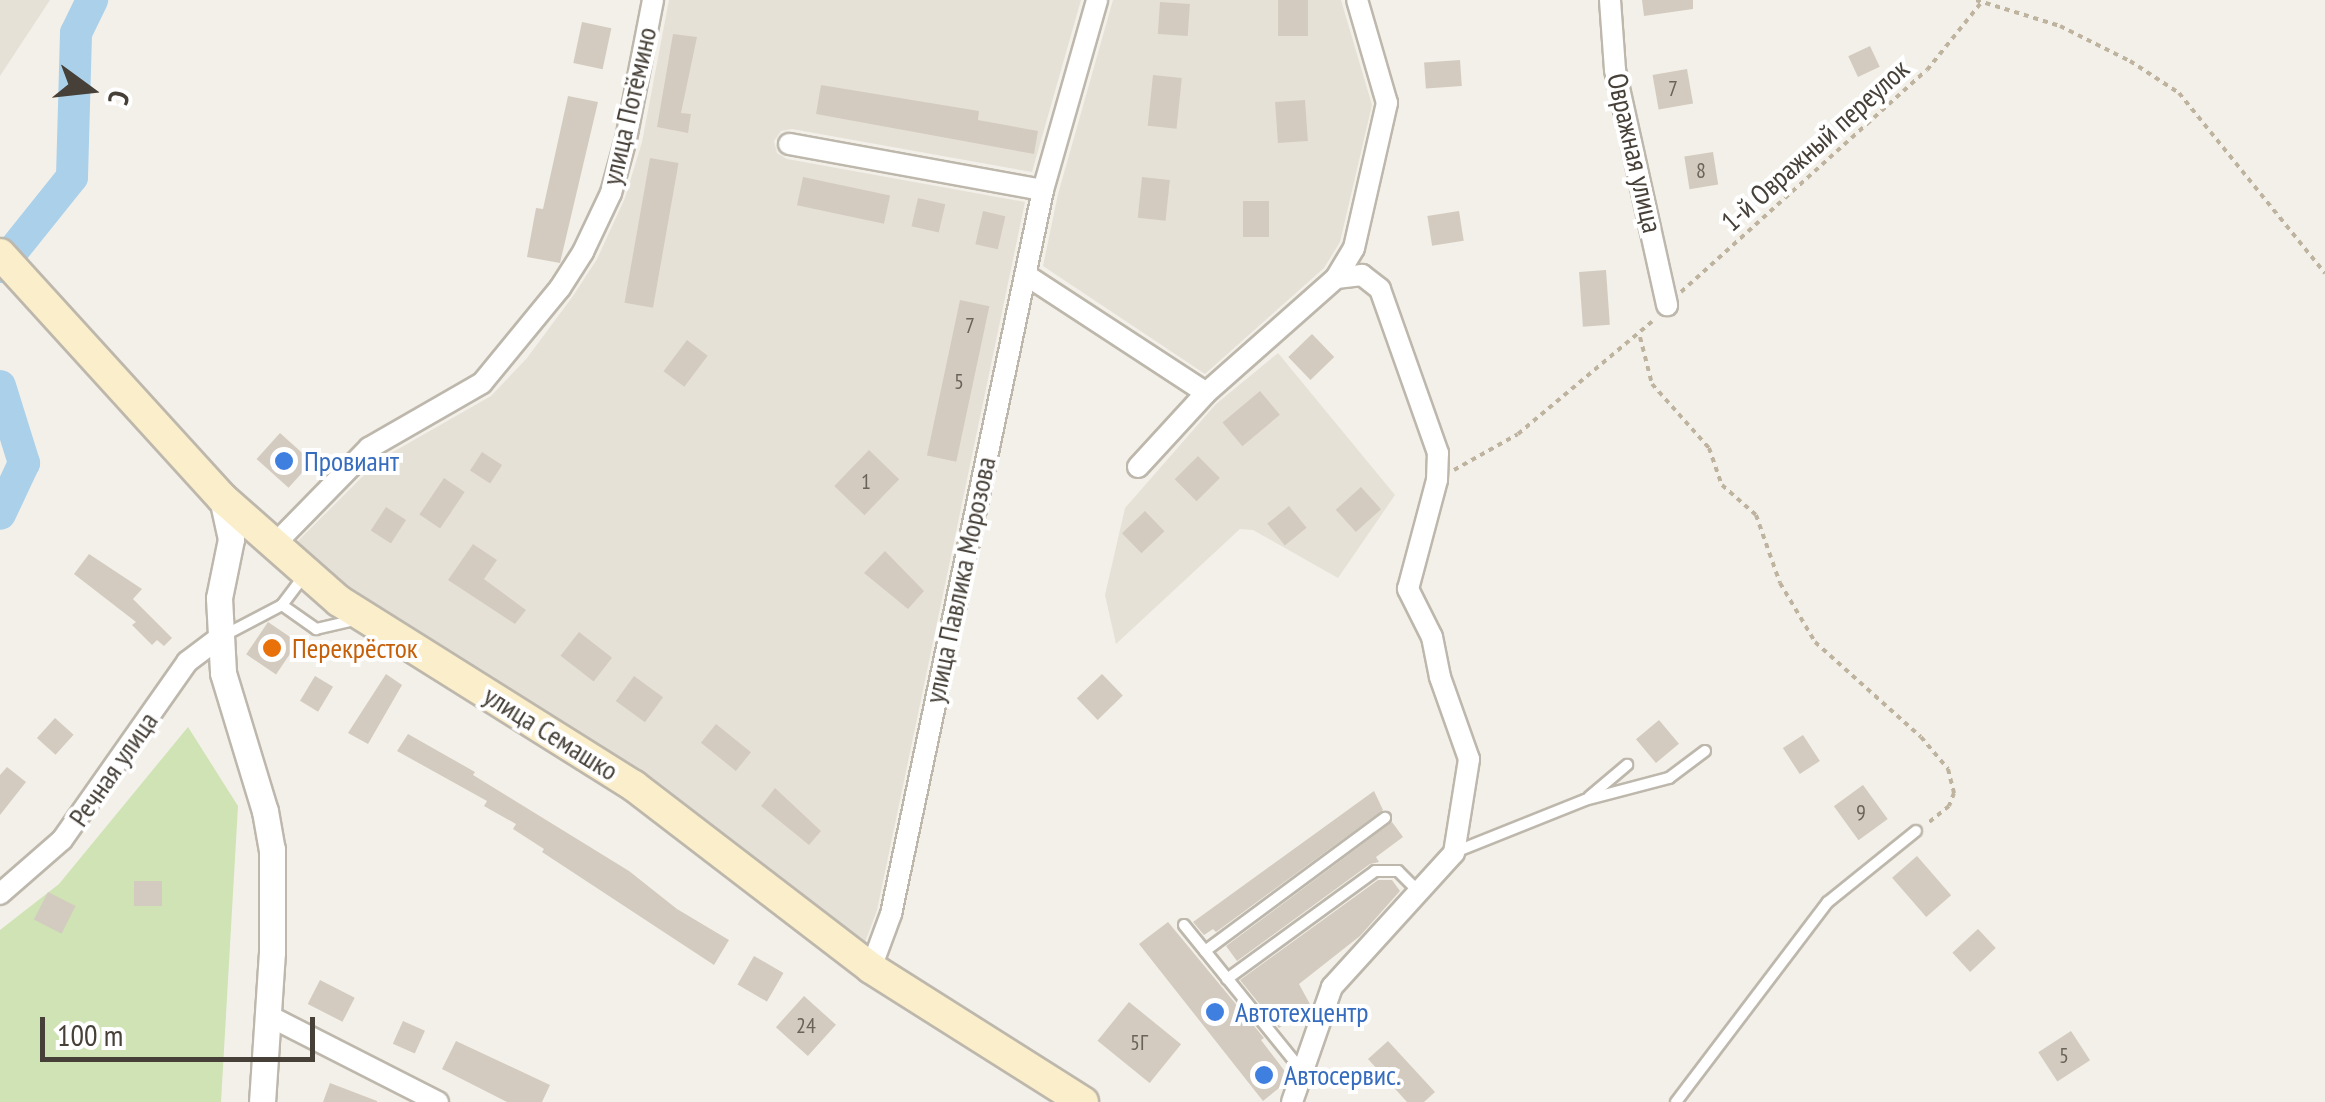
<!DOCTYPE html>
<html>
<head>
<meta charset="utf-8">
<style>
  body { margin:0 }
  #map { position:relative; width:2325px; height:1102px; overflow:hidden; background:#f3f0e9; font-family:"PT Sans Narrow",sans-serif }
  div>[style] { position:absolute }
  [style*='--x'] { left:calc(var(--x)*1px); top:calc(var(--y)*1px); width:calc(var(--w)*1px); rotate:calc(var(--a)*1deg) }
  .residential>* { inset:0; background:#e6e1d7 }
  .green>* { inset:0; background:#cfe3b5 }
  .river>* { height:32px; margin:-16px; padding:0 16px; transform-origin:16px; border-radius:16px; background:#aad0ea }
  .building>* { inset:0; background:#d3cbbf; transform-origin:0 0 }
  .path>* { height:4px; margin-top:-2px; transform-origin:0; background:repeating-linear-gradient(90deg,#beb39e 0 5px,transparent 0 10px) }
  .roads { filter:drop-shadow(2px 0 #bdb7ac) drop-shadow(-2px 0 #bdb7ac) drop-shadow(0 2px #bdb7ac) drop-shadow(0 -2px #bdb7ac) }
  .service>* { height:10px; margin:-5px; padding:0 5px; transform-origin:5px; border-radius:5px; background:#fff }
  .minor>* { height:20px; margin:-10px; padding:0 10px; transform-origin:10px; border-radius:10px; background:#fff }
  .tertiary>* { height:25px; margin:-12.5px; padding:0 12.5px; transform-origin:12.5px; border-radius:12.5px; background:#fff }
  .secondary>* { height:30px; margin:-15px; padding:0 15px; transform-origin:15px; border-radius:15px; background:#faeecb }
  .dots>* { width:28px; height:28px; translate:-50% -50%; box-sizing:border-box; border:5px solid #fff; border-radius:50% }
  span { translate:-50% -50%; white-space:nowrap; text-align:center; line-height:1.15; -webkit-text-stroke:8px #fff; paint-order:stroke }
  .number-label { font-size:22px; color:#69635a }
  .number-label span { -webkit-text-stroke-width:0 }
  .street-label { font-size:28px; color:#464038 }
  .shop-label { font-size:28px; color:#366cbe }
  .left { translate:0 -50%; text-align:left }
  .food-label { font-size:28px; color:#c56008 }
  .north { position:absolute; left:40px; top:40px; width:100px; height:100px; -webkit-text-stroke:8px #fff; paint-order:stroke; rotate:105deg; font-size:28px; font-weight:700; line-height:40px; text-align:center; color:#464038 }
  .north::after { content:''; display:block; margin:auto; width:35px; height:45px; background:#464038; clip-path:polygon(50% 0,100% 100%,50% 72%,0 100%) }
  .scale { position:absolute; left:40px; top:1017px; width:275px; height:45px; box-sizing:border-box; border:5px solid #464038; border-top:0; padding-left:12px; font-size:30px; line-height:35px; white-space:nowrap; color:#464038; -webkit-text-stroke:8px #fff; paint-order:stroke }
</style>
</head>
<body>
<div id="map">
  <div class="residential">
    <i style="clip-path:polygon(0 0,50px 0,0 76px)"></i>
    <i style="clip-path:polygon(669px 0,1081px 0,1032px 172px,792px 129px,781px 131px,774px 141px,777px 153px,787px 159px,1025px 202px,877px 910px,864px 945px,643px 773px,348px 589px,294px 545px,379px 460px,491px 396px,527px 358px,573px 296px,597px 259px,625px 198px,642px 142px)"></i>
    <i style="clip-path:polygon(1113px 0,1341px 0,1372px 105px,1340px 242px,1324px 268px,1205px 374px,1043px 266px,1058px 194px)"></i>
    <i style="clip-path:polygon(1278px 353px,1395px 495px,1338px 578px,1253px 530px,1240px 529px,1116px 644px,1105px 595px,1125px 508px,1216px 404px)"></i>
  </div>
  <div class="green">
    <i style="clip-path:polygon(188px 727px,238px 806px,221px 1102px,0 1102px,0 930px,59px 884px)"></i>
  </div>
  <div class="river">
    <i style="--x:0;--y:267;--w:115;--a:-51.3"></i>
    <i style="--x:72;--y:177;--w:144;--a:-88.4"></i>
    <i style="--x:76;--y:33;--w:37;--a:-64"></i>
    <i style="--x:0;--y:386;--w:81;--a:72.7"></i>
    <i style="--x:24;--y:463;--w:56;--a:115.2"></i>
  </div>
  <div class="building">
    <i style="left:1278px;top:0;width:30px;height:36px"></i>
    <i style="clip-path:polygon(1642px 0,1693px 0,1693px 9px,1644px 16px)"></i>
    <i style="left:1160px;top:2px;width:30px;height:32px;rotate:4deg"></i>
    <i style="left:582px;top:22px;width:30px;height:42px;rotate:12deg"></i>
    <i style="clip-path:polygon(673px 34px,697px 37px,681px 113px,691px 114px,688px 133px,657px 127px)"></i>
    <i style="left:1870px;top:46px;width:23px;height:24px;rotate:65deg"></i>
    <i style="left:1460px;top:60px;width:26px;height:36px;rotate:86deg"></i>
    <i style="left:1687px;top:69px;width:35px;height:35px;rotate:80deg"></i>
    <i style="left:1153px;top:75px;width:29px;height:51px;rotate:6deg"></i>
    <i style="clip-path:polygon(821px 85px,979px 111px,978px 120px,1038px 131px,1034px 154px,816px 114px)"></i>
    <i style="clip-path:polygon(568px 96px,598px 102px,560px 263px,527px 257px,536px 208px,543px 209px)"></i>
    <i style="left:1305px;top:100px;width:41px;height:30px;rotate:86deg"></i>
    <i style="left:1713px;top:152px;width:33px;height:29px;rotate:81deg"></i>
    <i style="left:650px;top:158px;width:29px;height:147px;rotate:10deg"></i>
    <i style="left:803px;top:177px;width:89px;height:29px;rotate:12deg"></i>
    <i style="left:1142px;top:177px;width:28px;height:41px;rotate:6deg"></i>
    <i style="left:918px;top:198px;width:28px;height:29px;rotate:13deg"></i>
    <i style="left:1243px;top:201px;width:26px;height:36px"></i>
    <i style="left:983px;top:211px;width:23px;height:34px;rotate:13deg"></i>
    <i style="left:1459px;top:211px;width:30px;height:32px;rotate:81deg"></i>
    <i style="left:1606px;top:270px;width:55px;height:27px;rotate:86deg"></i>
    <i style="left:960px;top:300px;width:30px;height:159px;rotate:12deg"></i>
    <i style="left:1312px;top:334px;width:32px;height:33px;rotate:46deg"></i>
    <i style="left:687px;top:340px;width:26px;height:39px;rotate:37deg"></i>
    <i style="left:1260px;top:391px;width:31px;height:49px;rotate:50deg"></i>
    <i style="left:280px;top:433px;width:43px;height:35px;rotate:42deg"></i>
    <i style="left:869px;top:450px;width:42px;height:50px;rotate:44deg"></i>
    <i style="left:482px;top:452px;width:24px;height:22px;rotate:33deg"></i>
    <i style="left:1198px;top:456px;width:31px;height:33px;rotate:45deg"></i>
    <i style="left:444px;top:478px;width:25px;height:44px;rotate:34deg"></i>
    <i style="left:1361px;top:487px;width:30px;height:34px;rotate:48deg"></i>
    <i style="left:1289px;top:506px;width:28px;height:28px;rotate:51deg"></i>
    <i style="left:386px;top:507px;width:24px;height:28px;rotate:33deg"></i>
    <i style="left:1145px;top:511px;width:28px;height:32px;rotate:46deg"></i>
    <i style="clip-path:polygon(473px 544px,497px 560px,484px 579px,526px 610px,515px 624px,448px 580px)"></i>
    <i style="clip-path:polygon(885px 551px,924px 591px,908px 609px,864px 573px)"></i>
    <i style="clip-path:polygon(89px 554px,142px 589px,133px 599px,172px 638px,164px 646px,157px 640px,152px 645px,132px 625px,136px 622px,74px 574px)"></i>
    <i style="left:268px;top:622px;width:36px;height:39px;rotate:34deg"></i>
    <i style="left:579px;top:632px;width:42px;height:30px;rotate:38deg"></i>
    <i style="clip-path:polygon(386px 674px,402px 685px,368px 744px,348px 733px)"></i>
    <i style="left:1102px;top:674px;width:30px;height:35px;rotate:46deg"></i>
    <i style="left:315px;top:676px;width:21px;height:29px;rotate:31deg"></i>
    <i style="left:634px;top:676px;width:36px;height:31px;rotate:36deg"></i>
    <i style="left:55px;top:718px;width:25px;height:27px;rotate:42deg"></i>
    <i style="left:1659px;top:720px;width:31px;height:30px;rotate:50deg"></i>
    <i style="left:716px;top:724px;width:45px;height:24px;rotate:39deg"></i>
    <i style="clip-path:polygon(408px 734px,475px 772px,473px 775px,629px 871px,677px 909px,729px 940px,714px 965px,542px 852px,544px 849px,513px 829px,516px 824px,484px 806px,487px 801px,397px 751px)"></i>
    <i style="left:1803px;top:735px;width:31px;height:24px;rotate:57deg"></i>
    <i style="clip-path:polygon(7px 767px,26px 782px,0 815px,0 775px)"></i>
    <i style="left:1863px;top:785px;width:42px;height:36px;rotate:54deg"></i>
    <i style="clip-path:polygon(775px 788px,821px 831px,809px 845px,761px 806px)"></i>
    <i style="clip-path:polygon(1374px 791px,1383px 810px,1216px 932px,1213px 929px,1204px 935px,1193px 922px)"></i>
    <i style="clip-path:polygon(1392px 822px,1403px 837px,1376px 857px,1379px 862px,1370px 864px,1237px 961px,1226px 946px)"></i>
    <i style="left:1917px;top:856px;width:52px;height:33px;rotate:49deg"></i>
    <i style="clip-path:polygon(1378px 880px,1392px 880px,1400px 891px,1360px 936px,1299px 984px,1311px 1006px,1279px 1028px,1240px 980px)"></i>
    <i style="left:134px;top:881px;width:28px;height:25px"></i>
    <i style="left:48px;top:892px;width:31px;height:31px;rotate:27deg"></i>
    <i style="clip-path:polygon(1168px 922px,1264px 1038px,1261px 1040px,1287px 1074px,1284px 1084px,1263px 1101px,1139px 944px)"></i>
    <i style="left:1978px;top:929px;width:26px;height:35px;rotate:47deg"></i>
    <i style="left:754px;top:956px;width:34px;height:33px;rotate:30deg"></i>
    <i style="left:320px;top:980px;width:39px;height:27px;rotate:27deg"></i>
    <i style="left:804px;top:996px;width:43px;height:42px;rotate:42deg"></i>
    <i style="left:1129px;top:1002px;width:67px;height:50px;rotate:39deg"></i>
    <i style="left:403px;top:1021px;width:24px;height:25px;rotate:24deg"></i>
    <i style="left:2071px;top:1031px;width:35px;height:39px;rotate:57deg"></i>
    <i style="clip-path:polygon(456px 1041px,550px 1085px,542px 1102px,507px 1102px,442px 1069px)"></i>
    <i style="clip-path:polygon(1388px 1041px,1435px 1092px,1424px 1102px,1407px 1102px,1368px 1059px)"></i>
    <i style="clip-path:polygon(330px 1083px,377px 1101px,377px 1102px,323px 1102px)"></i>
  </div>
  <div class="path">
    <i style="--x:1976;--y:0;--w:88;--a:17.2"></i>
    <i style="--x:2060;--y:26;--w:78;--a:26.6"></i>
    <i style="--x:2130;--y:61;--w:59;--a:33.1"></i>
    <i style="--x:2179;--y:93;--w:232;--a:51"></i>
    <i style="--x:1681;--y:292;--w:331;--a:-42.1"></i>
    <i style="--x:1927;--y:70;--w:85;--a:-51.2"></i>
    <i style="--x:1640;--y:337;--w:49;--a:75.7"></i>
    <i style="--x:1652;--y:384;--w:86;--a:48.3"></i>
    <i style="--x:1709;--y:448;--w:39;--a:71"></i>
    <i style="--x:1722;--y:485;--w:45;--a:41.4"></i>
    <i style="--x:1756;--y:515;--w:72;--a:70.6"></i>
    <i style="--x:1780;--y:583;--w:69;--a:59.3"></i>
    <i style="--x:1815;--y:642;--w:142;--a:41.9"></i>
    <i style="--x:1921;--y:737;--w:42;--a:49.8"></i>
    <i style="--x:1948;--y:769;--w:25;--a:76"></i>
    <i style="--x:1954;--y:793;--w:14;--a:111"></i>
    <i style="--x:1949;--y:806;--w:27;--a:141"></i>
    <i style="--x:1454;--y:470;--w:73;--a:-29.4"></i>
    <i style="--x:1518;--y:434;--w:177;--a:-40"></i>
  </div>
  <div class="roads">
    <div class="service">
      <i style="--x:282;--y:605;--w:39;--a:-53"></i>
      <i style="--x:223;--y:636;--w:67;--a:-27.7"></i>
      <i style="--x:282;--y:605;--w:42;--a:35.2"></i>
      <i style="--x:316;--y:629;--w:40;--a:-13"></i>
      <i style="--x:1589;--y:797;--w:50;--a:-40.1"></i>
      <i style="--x:1455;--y:852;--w:140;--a:-21.8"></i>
      <i style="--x:1585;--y:800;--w:87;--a:-14.7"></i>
      <i style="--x:1669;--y:778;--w:45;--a:-36.9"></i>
      <i style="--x:1184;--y:925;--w:189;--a:51"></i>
      <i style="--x:1205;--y:951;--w:224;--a:-36.5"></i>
      <i style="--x:1227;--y:979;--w:183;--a:-36.1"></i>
      <i style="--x:1375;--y:871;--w:23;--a:0"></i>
      <i style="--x:1398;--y:871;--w:28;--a:45"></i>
      <i style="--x:1676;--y:1102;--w:251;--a:-52.8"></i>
      <i style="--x:1828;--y:902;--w:113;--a:-38.9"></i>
    </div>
    <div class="minor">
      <i style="--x:1610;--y:0;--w:70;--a:85.9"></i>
      <i style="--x:1615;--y:70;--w:241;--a:77.5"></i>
      <i style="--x:789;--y:144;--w:258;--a:10.3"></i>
      <i style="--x:1026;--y:275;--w:215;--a:33.2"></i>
      <i style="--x:1138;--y:467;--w:100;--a:-47.4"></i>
      <i style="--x:1206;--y:393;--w:174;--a:-41.5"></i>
      <i style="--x:1336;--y:278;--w:35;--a:-59"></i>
      <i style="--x:1354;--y:248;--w:149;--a:-77.2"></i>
      <i style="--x:1387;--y:103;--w:107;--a:-106.2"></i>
      <i style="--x:272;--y:547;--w:139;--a:-45.6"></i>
      <i style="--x:369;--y:448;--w:130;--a:-29.9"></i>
      <i style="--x:482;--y:383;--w:123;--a:-50.6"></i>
      <i style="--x:560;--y:288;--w:43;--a:-57.4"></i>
      <i style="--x:583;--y:252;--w:65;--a:-64.6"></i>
      <i style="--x:611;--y:193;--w:56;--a:-74.5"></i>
      <i style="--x:626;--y:139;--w:142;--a:-79"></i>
      <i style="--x:0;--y:894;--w:82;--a:-41.1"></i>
      <i style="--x:62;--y:840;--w:218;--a:-54.9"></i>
      <i style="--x:187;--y:662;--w:39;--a:-37"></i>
      <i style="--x:871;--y:968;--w:58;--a:-69.7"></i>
      <i style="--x:891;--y:914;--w:740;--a:-78.14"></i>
      <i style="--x:1043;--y:190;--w:198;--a:-74.1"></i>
      <i style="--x:267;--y:1015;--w:192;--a:27"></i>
      <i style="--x:1292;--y:1102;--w:122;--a:-70.8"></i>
      <i style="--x:1332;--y:987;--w:181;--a:-47.7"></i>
      <i style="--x:1454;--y:853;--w:95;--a:-80.9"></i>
      <i style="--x:1469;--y:759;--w:87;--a:-109.5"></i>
      <i style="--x:1440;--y:677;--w:41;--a:-101.3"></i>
      <i style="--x:1432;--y:637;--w:54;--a:-116.6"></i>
      <i style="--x:1408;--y:589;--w:113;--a:-75.1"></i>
      <i style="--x:1437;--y:480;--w:27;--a:-88"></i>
      <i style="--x:1438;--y:453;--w:174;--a:-109.5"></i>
      <i style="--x:1380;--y:289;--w:23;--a:-142"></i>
      <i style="--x:1362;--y:275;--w:26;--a:173"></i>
    </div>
    <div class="tertiary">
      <i style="--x:222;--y:498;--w:42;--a:77.6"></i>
      <i style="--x:231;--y:539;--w:60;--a:101.5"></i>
      <i style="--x:219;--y:598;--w:75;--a:86.9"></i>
      <i style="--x:223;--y:673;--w:144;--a:73.1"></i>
      <i style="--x:265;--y:811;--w:39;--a:80"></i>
      <i style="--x:272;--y:849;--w:103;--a:90"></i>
      <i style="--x:272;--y:952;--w:150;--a:93.8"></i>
    </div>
    <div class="secondary">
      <i style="--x:0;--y:254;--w:330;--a:47.7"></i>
      <i style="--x:222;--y:498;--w:156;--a:41.4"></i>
      <i style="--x:339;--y:601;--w:348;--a:32.1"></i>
      <i style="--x:634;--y:786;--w:299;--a:37.5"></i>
      <i style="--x:871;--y:968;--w:251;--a:32.3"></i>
    </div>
  </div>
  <div class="dots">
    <i style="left:284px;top:461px;background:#3f7fe0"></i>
    <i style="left:272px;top:648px;background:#e8710a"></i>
    <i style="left:1215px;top:1012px;background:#3f7fe0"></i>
    <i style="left:1264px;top:1075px;background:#3f7fe0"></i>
  </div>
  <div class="number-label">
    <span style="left:1673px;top:89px">7</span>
    <span style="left:1701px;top:171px">8</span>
    <span style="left:970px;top:326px">7</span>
    <span style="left:959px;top:382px">5</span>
    <span style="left:866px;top:482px">1</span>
    <span style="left:1861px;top:813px">9</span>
    <span style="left:806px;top:1026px">24</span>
    <span style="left:1139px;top:1043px">5Г</span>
    <span style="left:2064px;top:1056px">5</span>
  </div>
  <div class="street-label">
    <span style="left:629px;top:106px;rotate:-77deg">улица Потёмино</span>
    <span style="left:1815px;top:145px;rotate:-42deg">1-й Овражный переулок</span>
    <span style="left:1635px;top:153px;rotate:77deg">Овражная улица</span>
    <span style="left:960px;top:580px;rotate:-78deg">улица Павлика Морозова</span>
    <span style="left:551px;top:733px;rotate:32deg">улица Семашко</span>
    <span style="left:113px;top:769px;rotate:-55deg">Речная улица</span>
  </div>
  <div class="shop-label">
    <span class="left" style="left:304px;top:461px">Провиант</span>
    <span class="left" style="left:1235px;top:1012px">Автотехцентр</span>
    <span class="left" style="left:1284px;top:1075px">Автосервис.</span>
  </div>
  <div class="food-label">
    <span class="left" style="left:292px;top:648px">Перекрёсток</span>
  </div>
  <div class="north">С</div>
  <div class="scale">100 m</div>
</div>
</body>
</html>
